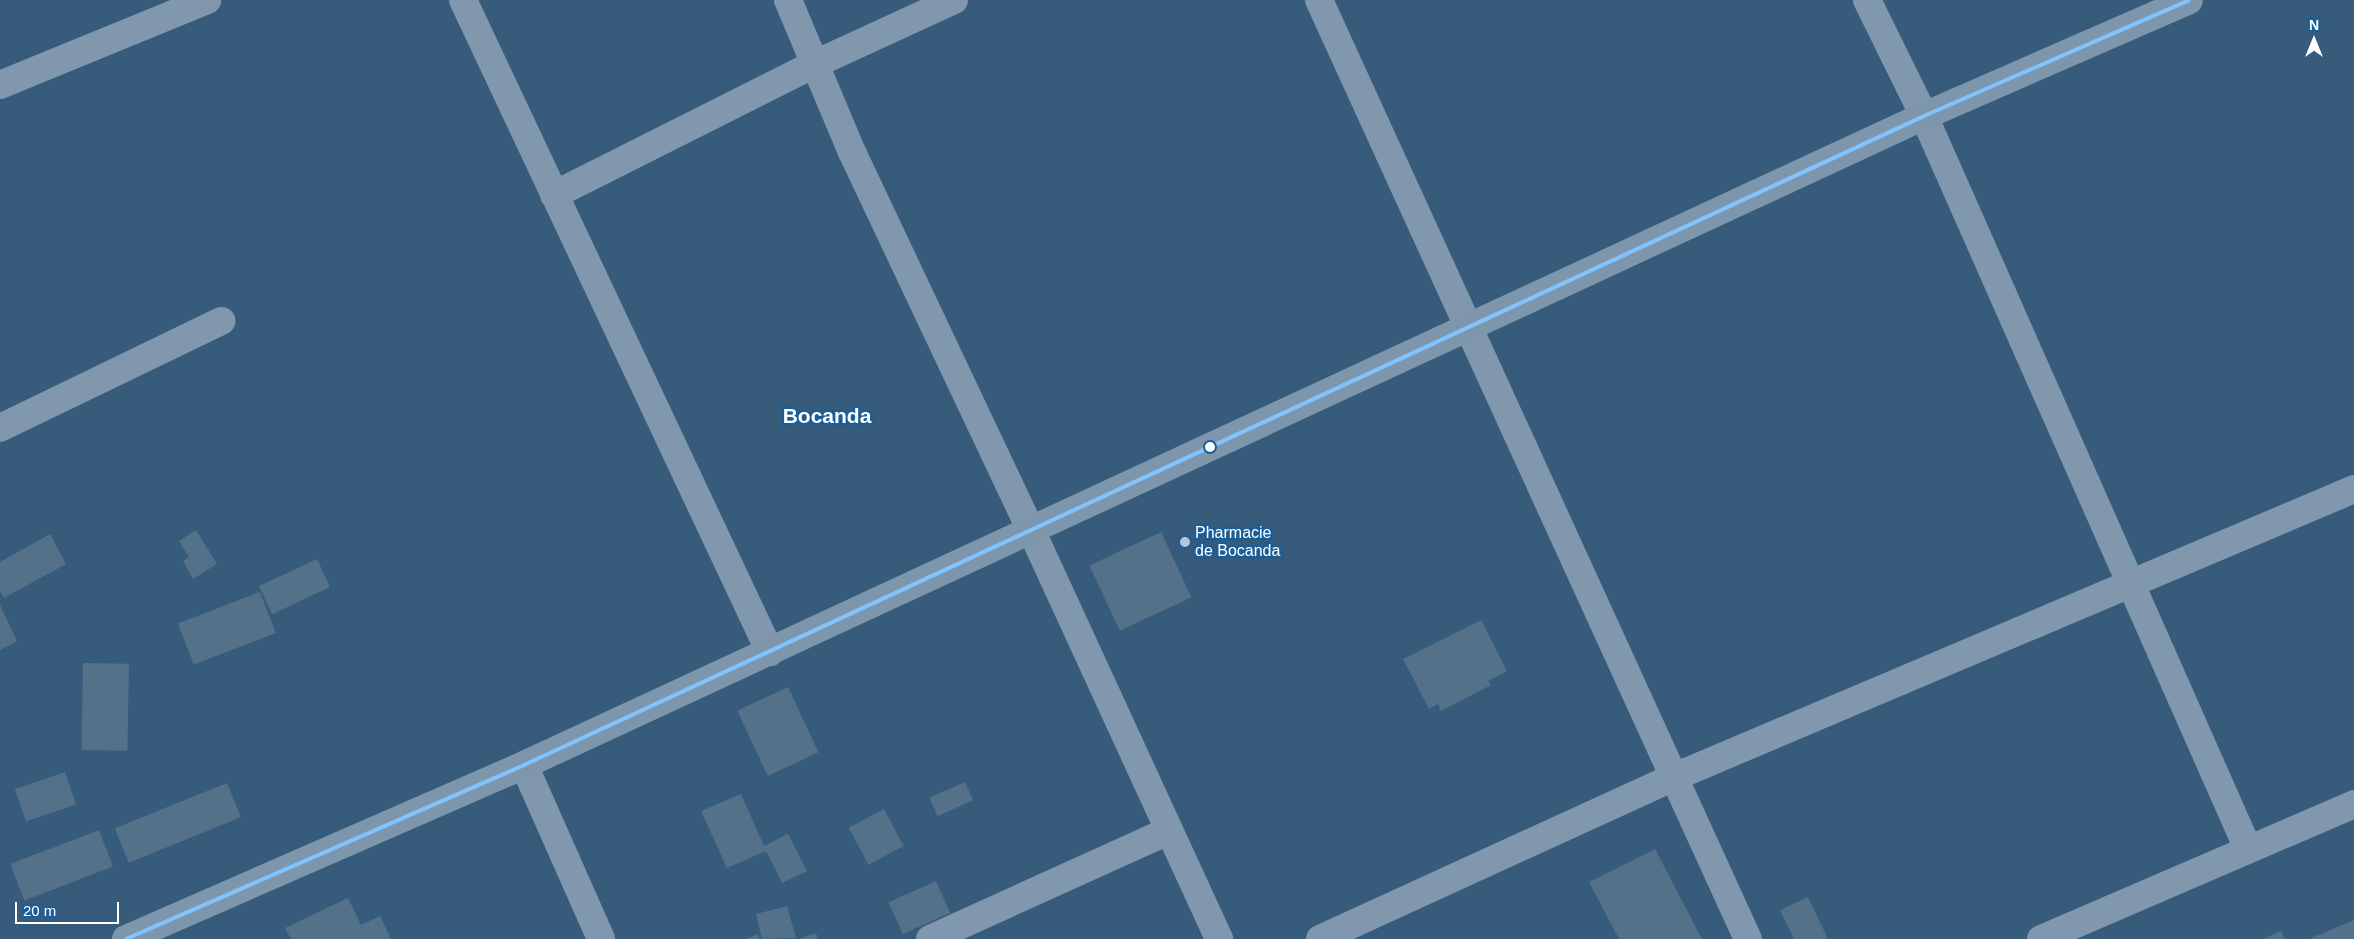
<!DOCTYPE html>
<html>
<head>
<meta charset="utf-8">
<style>
  body { margin:0 }
  #map { position:relative; width:2354px; height:939px; overflow:hidden; background:#375b7b; font-family:Helvetica,sans-serif }
  div>[style] { position:absolute }
  [style*='--x'] { left:calc(var(--x)*1px); top:calc(var(--y)*1px); width:calc(var(--w)*1px); rotate:calc(var(--a)*1deg) }
  .building>* { inset:0; background:#54718a; transform-origin:0 0 }
  .minor>* { height:28px; margin:-14px; padding:0 14px; transform-origin:14px; border-radius:14px; background:#8097ad }
  .primary>* { height:28px; margin:-14px; padding:0 14px; transform-origin:14px; border-radius:14px; background:#7e96ab }
  .bus-1>* { height:4px; margin:-2px; padding:0 2px; transform-origin:2px; border-radius:2px; background:#80c4ff }
  .dots>* { width:14px; height:14px; translate:-50% -50%; box-sizing:border-box; border:2px solid #1b5d97; border-radius:50% }
  span { translate:-50% -50%; white-space:nowrap; text-align:center; line-height:1.15; -webkit-text-stroke:4.5px #1b5d97; paint-order:stroke }
  .poi-label { font-size:16px; color:#fff }
  .left { translate:0 -50%; text-align:left }
  .district-label { font-size:21px; color:#fff; font-weight:700 }
  .north { position:absolute; left:2289px; top:15px; width:50px; height:50px; -webkit-text-stroke:4px #1b5d97; paint-order:stroke; rotate:0deg; font-size:14px; font-weight:700; line-height:20px; text-align:center; color:#fff }
  .north::after { content:''; display:block; margin:auto; width:18px; height:22px; background:#fff; clip-path:polygon(50% 0,100% 100%,50% 72%,0 100%) }
  .scale { position:absolute; left:15px; top:902px; width:104px; height:22px; box-sizing:border-box; border:2px solid #fff; border-top:0; padding-left:6px; font-size:15px; line-height:18px; white-space:nowrap; color:#fff; -webkit-text-stroke:4px #1b5d97; paint-order:stroke }
</style>
</head>
<body>
<div id="map">
  <div class="building">
    <i style="clip-path:polygon(196px 530px,217px 564px,193px 579px,183px 561px,189px 557px,179px 541px)"></i>
    <i style="left:1161px;top:532px;width:72px;height:79px;rotate:65deg"></i>
    <i style="clip-path:polygon(50px 534px,66px 564px,4px 598px,0 591px,0 562px)"></i>
    <i style="left:317px;top:559px;width:31px;height:64px;rotate:65deg"></i>
    <i style="left:260px;top:592px;width:44px;height:88px;rotate:69deg"></i>
    <i style="clip-path:polygon(0 605px,17px 641px,0 650px)"></i>
    <i style="clip-path:polygon(1481px 620px,1507px 671px,1488px 681px,1491px 685px,1441px 711px,1438px 704px,1429px 709px,1403px 659px)"></i>
    <i style="left:83px;top:663px;width:46px;height:87px;rotate:1deg"></i>
    <i style="left:788px;top:687px;width:72px;height:56px;rotate:65deg"></i>
    <i style="left:65px;top:772px;width:34px;height:53px;rotate:71deg"></i>
    <i style="left:965px;top:782px;width:20px;height:39px;rotate:66deg"></i>
    <i style="left:227px;top:783px;width:37px;height:121px;rotate:68deg"></i>
    <i style="clip-path:polygon(741px 794px,764px 846px,788px 834px,807px 871px,782px 883px,766px 851px,727px 868px,701px 811px)"></i>
    <i style="left:884px;top:809px;width:42px;height:40px;rotate:62deg"></i>
    <i style="left:99px;top:830px;width:39px;height:95px;rotate:69deg"></i>
    <i style="clip-path:polygon(1655px 849px,1702px 939px,1619px 939px,1589px 882px)"></i>
    <i style="left:936px;top:881px;width:35px;height:52px;rotate:66deg"></i>
    <i style="clip-path:polygon(1808px 897px,1828px 939px,1794px 939px,1780px 910px)"></i>
    <i style="clip-path:polygon(348px 898px,361px 925px,380px 916px,391px 939px,291px 939px,285px 928px)"></i>
    <i style="clip-path:polygon(787px 906px,796px 938px,762px 939px,756px 914px)"></i>
    <i style="clip-path:polygon(2354px 920px,2354px 939px,2309px 939px)"></i>
    <i style="clip-path:polygon(2281px 931px,2285px 939px,2263px 939px)"></i>
    <i style="clip-path:polygon(816px 933px,818px 939px,799px 939px)"></i>
    <i style="clip-path:polygon(758px 934px,760px 939px,745px 939px)"></i>
  </div>
  <div class="minor">
    <i style="--x:463;--y:0;--w:721;--a:64.79"></i>
    <i style="--x:788;--y:0;--w:165;--a:67.2"></i>
    <i style="--x:852;--y:152;--w:420;--a:64.7"></i>
    <i style="--x:1032;--y:532;--w:448;--a:65.3"></i>
    <i style="--x:1319;--y:0;--w:1032;--a:65.45"></i>
    <i style="--x:1867;--y:0;--w:129;--a:63.8"></i>
    <i style="--x:1924;--y:116;--w:801;--a:66.15"></i>
    <i style="--x:0;--y:85;--w:224;--a:-22.3"></i>
    <i style="--x:554;--y:195;--w:292;--a:-26.7"></i>
    <i style="--x:815;--y:64;--w:153;--a:-24.7"></i>
    <i style="--x:0;--y:428;--w:246;--a:-25.8"></i>
    <i style="--x:524;--y:765;--w:190;--a:66.1"></i>
    <i style="--x:930;--y:939;--w:261;--a:-24.4"></i>
    <i style="--x:1320;--y:939;--w:387;--a:-24.6"></i>
    <i style="--x:1672;--y:778;--w:741;--a:-22.96"></i>
    <i style="--x:2041;--y:939;--w:341;--a:-23.3"></i>
  </div>
  <div class="primary">
    <i style="--x:126;--y:939;--w:434;--a:-23.6"></i>
    <i style="--x:524;--y:765;--w:1543;--a:-24.87"></i>
    <i style="--x:1924;--y:116;--w:289;--a:-23.6"></i>
  </div>
  <div class="bus-1">
    <i style="--x:126;--y:939;--w:434;--a:-23.6"></i>
    <i style="--x:524;--y:765;--w:1543;--a:-24.87"></i>
    <i style="--x:1924;--y:116;--w:289;--a:-23.6"></i>
  </div>
  <div class="dots">
    <i style="left:1210px;top:447px;background:#fff"></i>
    <i style="left:1185px;top:542px;background:#b9c6d1"></i>
  </div>
  <div class="poi-label">
    <span class="left" style="left:1195px;top:542px">Pharmacie<br>de Bocanda</span>
  </div>
  <div class="district-label">
    <span style="left:827px;top:416px">Bocanda</span>
  </div>
  <div class="north">N</div>
  <div class="scale">20 m</div>
</div>
</body>
</html>
